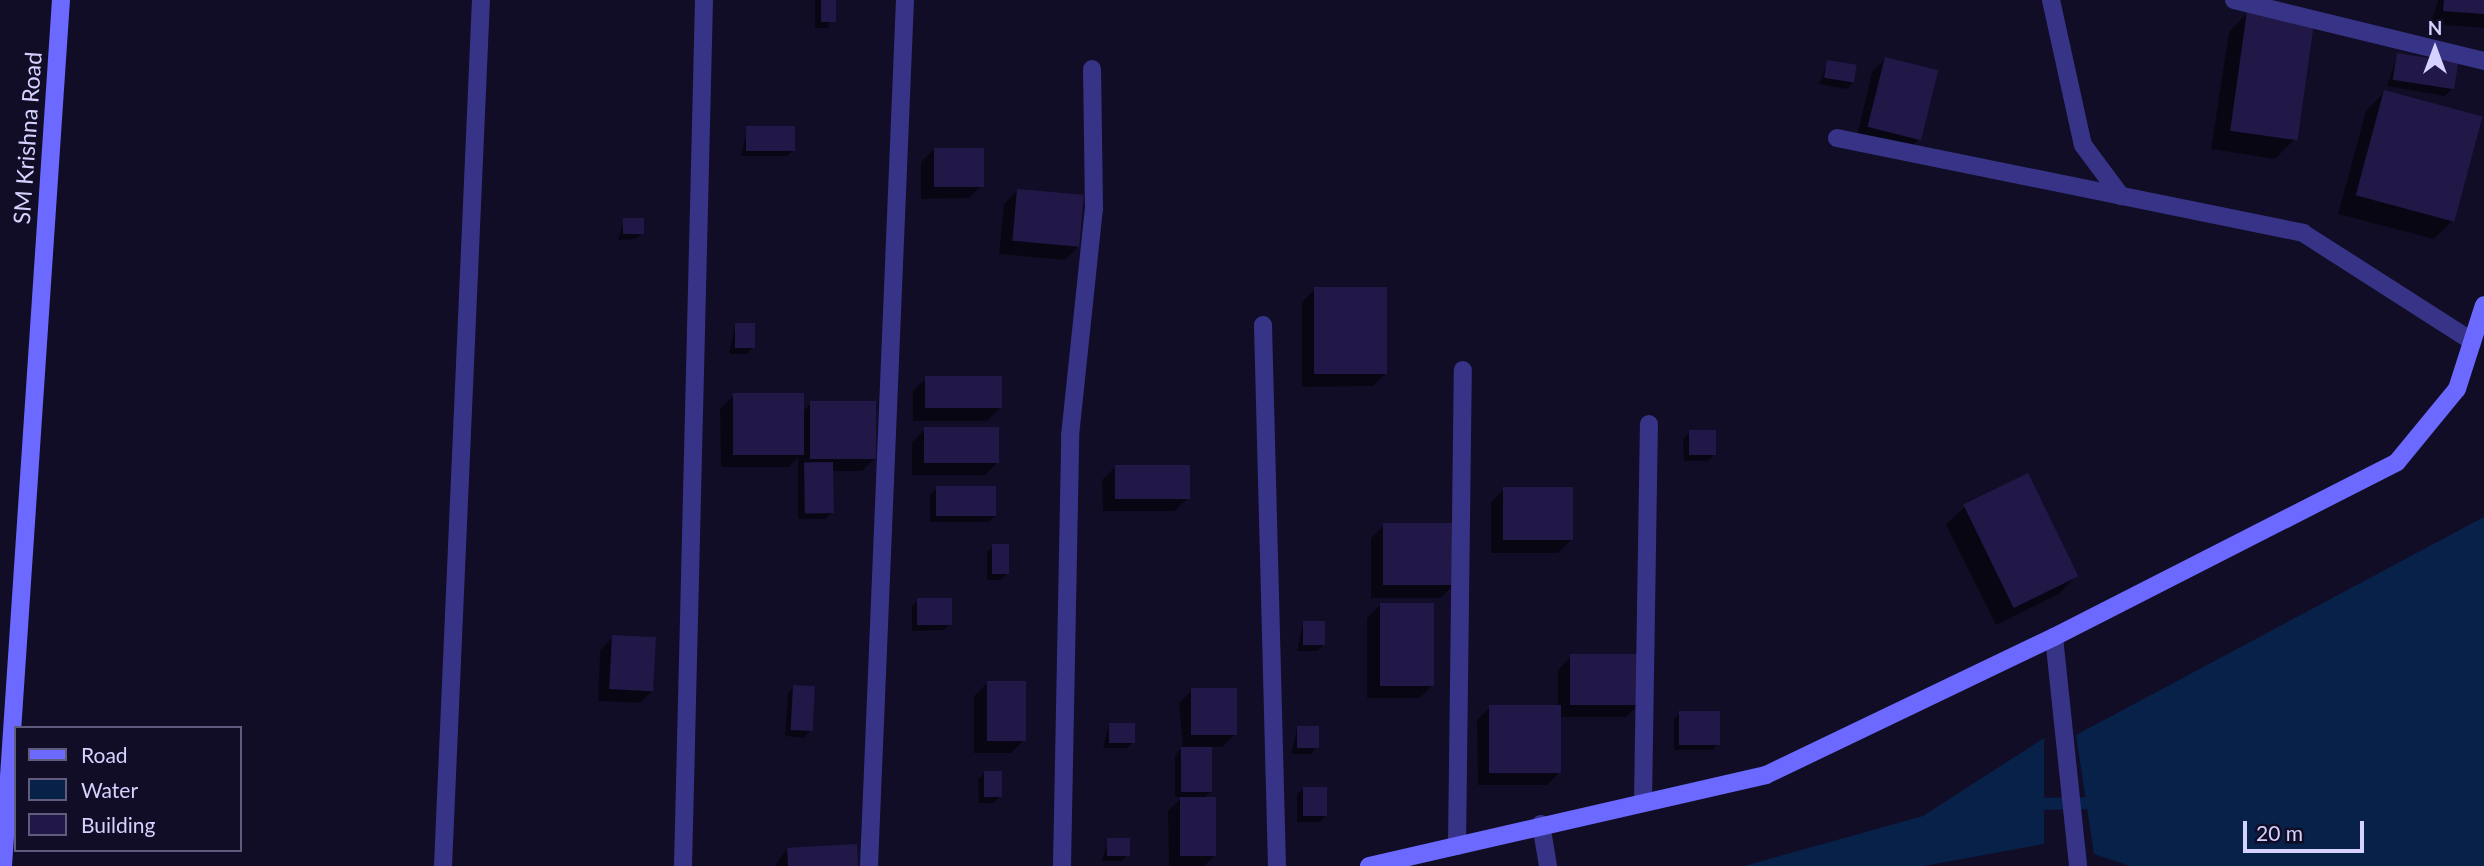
<!DOCTYPE html>
<html>
<head>
<meta charset="utf-8">
<style>
  body { margin:0 }
  #map { position:relative; width:2484px; height:866px; overflow:hidden; background:#110d26; font-family:Lato,sans-serif }
  div>[style] { position:absolute }
  [style*='--x'] { left:calc(var(--x)*1px); top:calc(var(--y)*1px); width:calc(var(--w)*1px); rotate:calc(var(--a)*1deg) }
  .water>* { inset:0; background:#082149 }
  .shadow>* { inset:0; background:#0007 }
  .stream>* { height:12px; margin:-6px; padding:0 6px; transform-origin:6px; border-radius:6px; background:#082149 }
  .building>* { inset:0; background:#211848; transform-origin:0 0 }
  .street>* { height:18px; margin:-9px; padding:0 9px; transform-origin:9px; border-radius:9px; background:#373488 }
  .secondary>* { height:18px; margin:-9px; padding:0 9px; transform-origin:9px; border-radius:9px; background:#6b69ff }
  span { translate:-50% -50%; white-space:nowrap; text-align:center; line-height:1.15; -webkit-text-stroke:6px #110d26; paint-order:stroke }
  .street-label { font-size:23px; color:#d6d2ff }
  .legend { position:absolute; left:14px; top:726px; width:228px; height:126px; box-sizing:border-box; background:#110d26; border:2px solid #605c7d; margin:0; padding:9px 12px; list-style:none; font-size:21px; color:#d6d2ff }
  .legend li { display:flex; align-items:center; gap:14px; height:35px }
  .legend b { width:35px; border:2px solid #605c7d }
  .north { position:absolute; left:2400px; top:14px; width:70px; height:70px; -webkit-text-stroke:5px #110d26; paint-order:stroke; rotate:0deg; font-size:19px; font-weight:700; line-height:28px; text-align:center; color:#d6d2ff }
  .north::after { content:''; display:block; margin:auto; width:24px; height:32px; background:#d6d2ff; clip-path:polygon(50% 0,100% 100%,50% 72%,0 100%) }
  .scale { position:absolute; left:2243px; top:821px; width:121px; height:32px; box-sizing:border-box; border:4px solid #d6d2ff; border-top:0; padding-left:9px; font-size:21px; line-height:24px; white-space:nowrap; color:#d6d2ff; -webkit-text-stroke:5px #110d26; paint-order:stroke }
</style>
</head>
<body>
<div id="map">
  <div class="water">
    <i style="clip-path:polygon(2484px 517px,2484px 866px,2130px 866px,2094px 854px,2076px 735px)"></i>
    <i style="clip-path:polygon(2044px 738px,2044px 844px,1924px 866px,1744px 866px,1923px 816px)"></i>
  </div>
  <div class="shadow">
    <i style="clip-path:polygon(815px 0,834px 0,828px 28px,815px 28px)"></i>
    <i style="clip-path:polygon(2438px 0,2484px 0,2484px 28px,2431px 24px)"></i>
    <i style="clip-path:polygon(2247px 13px,2294px 140px,2275px 159px,2211px 149px,2229px 32px)"></i>
    <i style="clip-path:polygon(2397px 55px,2452px 89px,2445px 96px,2387px 86px)"></i>
    <i style="clip-path:polygon(1885px 59px,1919px 139px,1906px 152px,1856px 140px,1872px 72px)"></i>
    <i style="clip-path:polygon(1828px 62px,1853px 83px,1846px 89px,1819px 84px)"></i>
    <i style="clip-path:polygon(2384px 92px,2453px 220px,2434px 239px,2338px 214px,2366px 111px)"></i>
    <i style="clip-path:polygon(747px 129px,794px 150px,787px 156px,741px 156px)"></i>
    <i style="clip-path:polygon(934px 149px,982px 185px,969px 198px,921px 199px,921px 162px)"></i>
    <i style="clip-path:polygon(1017px 191px,1078px 247px,1065px 260px,999px 254px,1004px 204px)"></i>
    <i style="clip-path:polygon(624px 220px,642px 233px,636px 239px,618px 240px)"></i>
    <i style="clip-path:polygon(1315px 289px,1386px 373px,1373px 386px,1302px 387px,1302px 302px)"></i>
    <i style="clip-path:polygon(735px 325px,753px 347px,747px 354px,729px 354px)"></i>
    <i style="clip-path:polygon(926px 378px,1000px 408px,987px 421px,913px 421px,913px 391px)"></i>
    <i style="clip-path:polygon(733px 396px,802px 412px,811px 403px,875px 458px,862px 471px,832px 471px,832px 512px,826px 519px,798px 519px,798px 458px,789px 467px,721px 467px,720px 409px)"></i>
    <i style="clip-path:polygon(925px 429px,998px 462px,985px 475px,912px 475px,912px 442px)"></i>
    <i style="clip-path:polygon(1690px 432px,1715px 454px,1708px 461px,1684px 461px,1683px 439px)"></i>
    <i style="clip-path:polygon(1115px 467px,1188px 498px,1175px 511px,1103px 511px,1102px 480px)"></i>
    <i style="clip-path:polygon(936px 489px,995px 516px,988px 522px,930px 522px,930px 495px)"></i>
    <i style="clip-path:polygon(1504px 489px,1571px 540px,1558px 553px,1491px 553px,1491px 502px)"></i>
    <i style="clip-path:polygon(1965px 506px,2077px 575px,2059px 594px,1996px 625px,1946px 525px)"></i>
    <i style="clip-path:polygon(1384px 525px,1454px 585px,1440px 598px,1371px 598px,1371px 538px)"></i>
    <i style="clip-path:polygon(993px 546px,1008px 573px,1001px 580px,987px 580px,987px 552px)"></i>
    <i style="clip-path:polygon(918px 600px,951px 624px,944px 630px,912px 631px,912px 606px)"></i>
    <i style="clip-path:polygon(1380px 605px,1433px 685px,1420px 698px,1367px 698px,1367px 618px)"></i>
    <i style="clip-path:polygon(1303px 623px,1324px 645px,1317px 651px,1297px 651px)"></i>
    <i style="clip-path:polygon(613px 637px,653px 690px,640px 703px,598px 701px,600px 650px)"></i>
    <i style="clip-path:polygon(1571px 656px,1639px 704px,1626px 717px,1559px 717px,1560px 772px,1547px 785px,1478px 785px,1477px 720px,1490px 707px,1558px 707px,1558px 670px)"></i>
    <i style="clip-path:polygon(987px 683px,1024px 740px,1011px 753px,974px 753px,974px 696px)"></i>
    <i style="clip-path:polygon(794px 686px,810px 731px,804px 738px,785px 736px,788px 693px)"></i>
    <i style="clip-path:polygon(1192px 690px,1235px 734px,1222px 747px,1211px 747px,1211px 791px,1204px 798px,1215px 855px,1204px 866px,1169px 866px,1168px 811px,1182px 797px,1175px 797px,1175px 755px,1183px 747px,1179px 703px)"></i>
    <i style="clip-path:polygon(1680px 713px,1719px 743px,1713px 750px,1674px 750px,1674px 719px)"></i>
    <i style="clip-path:polygon(1109px 724px,1134px 742px,1127px 748px,1103px 748px)"></i>
    <i style="clip-path:polygon(1297px 728px,1317px 747px,1311px 754px,1291px 754px)"></i>
    <i style="clip-path:polygon(985px 773px,1000px 796px,994px 803px,979px 803px,978px 779px)"></i>
    <i style="clip-path:polygon(1303px 788px,1326px 816px,1320px 822px,1297px 822px,1297px 795px)"></i>
    <i style="clip-path:polygon(1108px 841px,1128px 855px,1121px 861px,1102px 861px)"></i>
    <i style="clip-path:polygon(788px 847px,856px 866px,775px 866px)"></i>
  </div>
  <div class="stream">
    <i style="--x:2030;--y:804;--w:72;--a:-0.8"></i>
  </div>
  <div class="building">
    <i style="left:821px;top:0;width:15px;height:22px"></i>
    <i style="clip-path:polygon(2444px 0,2484px 0,2484px 14px,2443px 11px)"></i>
    <i style="left:2247px;top:11px;width:68px;height:121px;rotate:8deg"></i>
    <i style="left:2397px;top:53px;width:62px;height:27px;rotate:9deg"></i>
    <i style="left:1885px;top:57px;width:55px;height:72px;rotate:14deg"></i>
    <i style="left:1827px;top:60px;width:30px;height:18px;rotate:9deg"></i>
    <i style="left:2384px;top:90px;width:102px;height:109px;rotate:15deg"></i>
    <i style="left:795px;top:126px;width:25px;height:49px;rotate:90deg"></i>
    <i style="left:934px;top:148px;width:50px;height:39px"></i>
    <i style="left:1017px;top:189px;width:67px;height:52px;rotate:5deg"></i>
    <i style="left:623px;top:218px;width:21px;height:16px"></i>
    <i style="left:1314px;top:287px;width:73px;height:87px"></i>
    <i style="left:735px;top:323px;width:20px;height:25px"></i>
    <i style="left:925px;top:376px;width:77px;height:32px"></i>
    <i style="left:804px;top:393px;width:62px;height:71px;rotate:90deg"></i>
    <i style="left:810px;top:401px;width:66px;height:58px"></i>
    <i style="left:924px;top:427px;width:75px;height:36px"></i>
    <i style="left:1689px;top:430px;width:27px;height:25px"></i>
    <i style="left:833px;top:462px;width:51px;height:29px;rotate:89deg"></i>
    <i style="left:1190px;top:465px;width:34px;height:75px;rotate:90deg"></i>
    <i style="left:2028px;top:473px;width:115px;height:72px;rotate:64deg"></i>
    <i style="left:996px;top:486px;width:30px;height:60px;rotate:90deg"></i>
    <i style="left:1573px;top:487px;width:53px;height:70px;rotate:90deg"></i>
    <i style="left:1455px;top:523px;width:62px;height:72px;rotate:90deg"></i>
    <i style="left:992px;top:544px;width:17px;height:30px"></i>
    <i style="left:917px;top:598px;width:35px;height:27px"></i>
    <i style="left:1380px;top:603px;width:54px;height:83px"></i>
    <i style="left:1303px;top:621px;width:22px;height:24px"></i>
    <i style="left:612px;top:635px;width:44px;height:54px;rotate:3deg"></i>
    <i style="left:1641px;top:654px;width:51px;height:71px;rotate:90deg"></i>
    <i style="left:987px;top:681px;width:39px;height:60px"></i>
    <i style="left:793px;top:685px;width:22px;height:45px;rotate:3deg"></i>
    <i style="left:1237px;top:688px;width:47px;height:46px;rotate:90deg"></i>
    <i style="left:1489px;top:705px;width:72px;height:68px"></i>
    <i style="left:1679px;top:711px;width:41px;height:34px"></i>
    <i style="left:1109px;top:723px;width:26px;height:20px"></i>
    <i style="left:1297px;top:726px;width:22px;height:22px"></i>
    <i style="left:1181px;top:747px;width:31px;height:45px"></i>
    <i style="left:984px;top:771px;width:18px;height:26px"></i>
    <i style="left:1303px;top:787px;width:24px;height:29px"></i>
    <i style="left:1180px;top:797px;width:36px;height:59px"></i>
    <i style="left:1130px;top:838px;width:18px;height:23px;rotate:90deg"></i>
    <i style="left:857px;top:844px;width:22px;height:70px;rotate:87deg"></i>
  </div>
  <div class="street">
    <i style="--x:2051;--y:0;--w:148;--a:77.6"></i>
    <i style="--x:2083;--y:145;--w:64;--a:53.3"></i>
    <i style="--x:2234;--y:0;--w:257;--a:13.7"></i>
    <i style="--x:1837;--y:138;--w:476;--a:11.5"></i>
    <i style="--x:2303;--y:233;--w:201;--a:32.6"></i>
    <i style="--x:1263;--y:325;--w:541;--a:88.52"></i>
    <i style="--x:2054;--y:637;--w:230;--a:84"></i>
    <i style="--x:1643;--y:801;--w:377;--a:-89.1"></i>
    <i style="--x:1541;--y:824;--w:43;--a:80.5"></i>
    <i style="--x:1457;--y:846;--w:476;--a:-89.3"></i>
    <i style="--x:443;--y:866;--w:867;--a:-87.49"></i>
    <i style="--x:683;--y:866;--w:866;--a:-88.61"></i>
    <i style="--x:869;--y:866;--w:867;--a:-87.62"></i>
    <i style="--x:1062;--y:866;--w:430;--a:-88.9"></i>
    <i style="--x:1070;--y:436;--w:228;--a:-84"></i>
    <i style="--x:1094;--y:209;--w:140;--a:-90.8"></i>
  </div>
  <div class="secondary">
    <i style="--x:3;--y:866;--w:868;--a:-86.17"></i>
    <i style="--x:1369;--y:866;--w:407;--a:-12.9"></i>
    <i style="--x:1766;--y:775;--w:319;--a:-25.6"></i>
    <i style="--x:2054;--y:637;--w:385;--a:-27"></i>
    <i style="--x:2397;--y:462;--w:94;--a:-50.6"></i>
    <i style="--x:2457;--y:389;--w:88;--a:-72.2"></i>
  </div>
  <div class="street-label">
    <span style="left:27px;top:138px;rotate:-86deg">SM Krishna Road</span>
  </div>
  <ul class="legend">
  <li><b style="height:9px;background:#6b69ff"></b>Road</li>
  <li><b style="height:19px;background:#082149"></b>Water</li>
  <li><b style="height:19px;background:#211848"></b>Building</li>
  </ul>
  <div class="north">N</div>
  <div class="scale">20 m</div>
</div>
</body>
</html>
